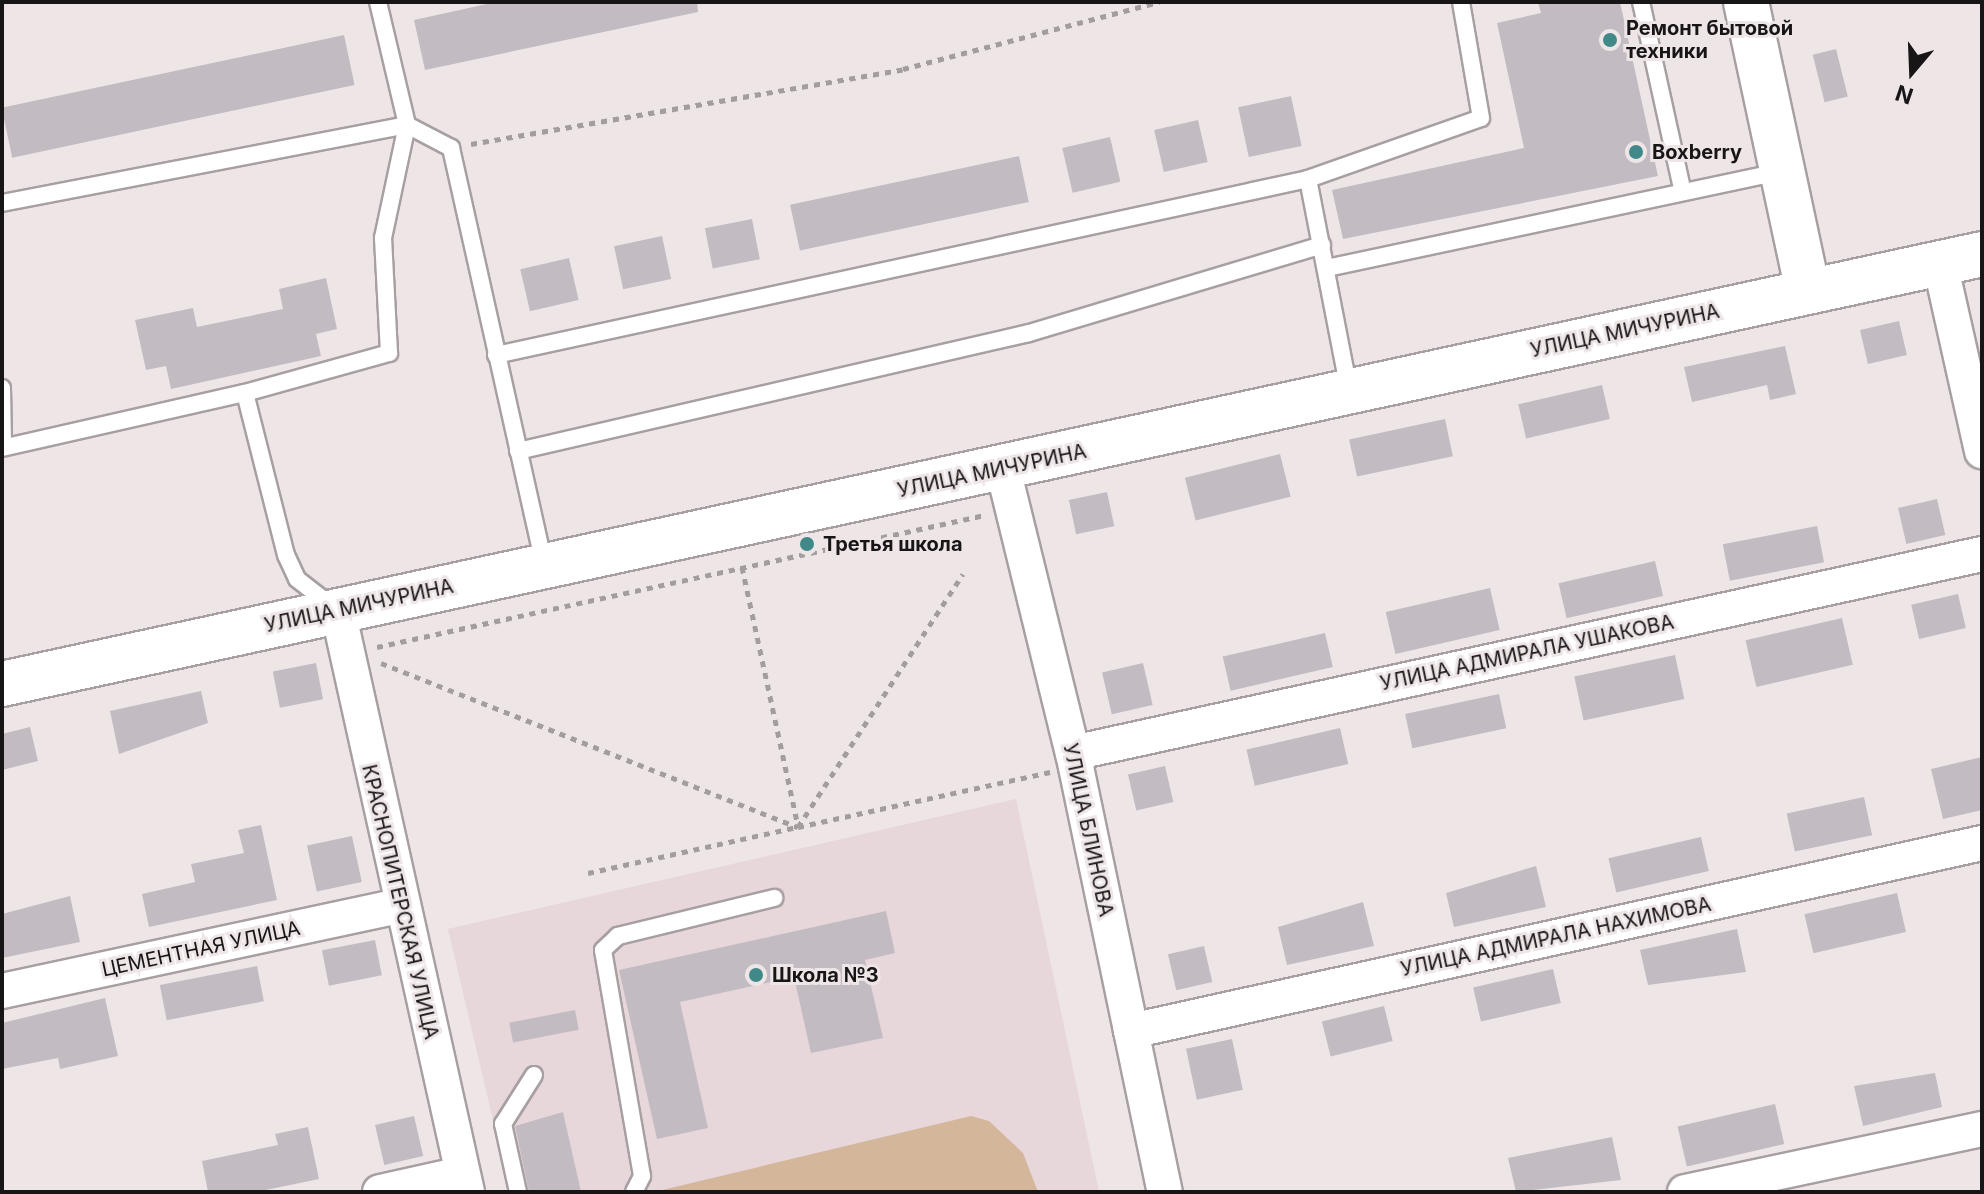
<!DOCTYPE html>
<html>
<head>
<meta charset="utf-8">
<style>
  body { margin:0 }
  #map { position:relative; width:1984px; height:1194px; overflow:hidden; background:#eee5e7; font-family:Inter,sans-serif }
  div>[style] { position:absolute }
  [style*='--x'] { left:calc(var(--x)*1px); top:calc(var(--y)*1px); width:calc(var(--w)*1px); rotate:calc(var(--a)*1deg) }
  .built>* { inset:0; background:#e7d6da }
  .green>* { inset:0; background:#d4b69a }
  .building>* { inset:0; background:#c2bcc2; transform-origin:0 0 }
  .path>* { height:5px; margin-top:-2.5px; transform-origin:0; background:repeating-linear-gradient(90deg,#a49d9e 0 6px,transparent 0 12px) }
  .roads { filter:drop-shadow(2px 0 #a79fa1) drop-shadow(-2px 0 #a79fa1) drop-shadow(0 2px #a79fa1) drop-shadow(0 -2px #a79fa1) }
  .lane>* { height:16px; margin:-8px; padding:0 8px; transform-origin:8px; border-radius:8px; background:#fff }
  .street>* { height:34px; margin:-17px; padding:0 17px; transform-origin:17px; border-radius:17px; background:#fff }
  .secondary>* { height:44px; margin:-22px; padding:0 22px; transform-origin:22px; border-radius:22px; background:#fff }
  .dots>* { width:22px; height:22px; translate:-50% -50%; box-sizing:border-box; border:4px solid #eee5e7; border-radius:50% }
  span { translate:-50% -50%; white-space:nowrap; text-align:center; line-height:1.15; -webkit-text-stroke:6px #eee5e7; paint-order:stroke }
  .poi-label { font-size:20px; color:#181516; font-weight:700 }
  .left { translate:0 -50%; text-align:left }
  .street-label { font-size:20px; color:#181516 }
  .frame { position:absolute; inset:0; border:4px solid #181516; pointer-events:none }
  .north { position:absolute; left:1872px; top:32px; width:80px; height:80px; -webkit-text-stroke:6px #eee5e7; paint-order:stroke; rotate:199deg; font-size:22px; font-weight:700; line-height:32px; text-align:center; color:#181516 }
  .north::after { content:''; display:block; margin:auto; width:28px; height:36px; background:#181516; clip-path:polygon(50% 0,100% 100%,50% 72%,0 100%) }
</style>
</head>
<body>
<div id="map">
  <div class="built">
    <i style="clip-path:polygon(1016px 799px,1099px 1192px,510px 1192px,448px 929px)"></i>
  </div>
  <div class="green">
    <i style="clip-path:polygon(971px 1116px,989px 1121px,1023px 1153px,1038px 1192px,654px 1192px)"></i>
  </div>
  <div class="building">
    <i style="clip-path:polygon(496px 2px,697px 2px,698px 12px,425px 70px,414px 20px)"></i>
    <i style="clip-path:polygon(1538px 2px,1620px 2px,1658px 176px,1343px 239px,1332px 190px,1524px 148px,1497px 23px,1541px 13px)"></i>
    <i style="left:344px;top:35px;width:51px;height:350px;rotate:78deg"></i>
    <i style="left:1836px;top:49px;width:49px;height:24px;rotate:76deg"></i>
    <i style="left:1291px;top:96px;width:51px;height:54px;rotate:78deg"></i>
    <i style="left:1198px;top:120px;width:43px;height:45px;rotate:77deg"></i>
    <i style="left:1110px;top:137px;width:46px;height:49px;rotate:77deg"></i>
    <i style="left:1019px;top:156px;width:47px;height:234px;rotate:78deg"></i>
    <i style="left:752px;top:219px;width:41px;height:48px;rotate:79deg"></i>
    <i style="left:662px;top:236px;width:44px;height:49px;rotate:78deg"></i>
    <i style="left:569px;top:258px;width:43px;height:50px;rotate:77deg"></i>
    <i style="clip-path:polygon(326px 278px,337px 329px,316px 334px,321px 356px,171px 389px,166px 366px,146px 370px,135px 320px,193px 308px,197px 327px,283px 309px,279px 289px)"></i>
    <i style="left:1899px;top:321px;width:35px;height:40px;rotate:77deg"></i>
    <i style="clip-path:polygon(1785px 346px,1796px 394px,1770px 400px,1767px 385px,1692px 402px,1684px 367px)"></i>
    <i style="left:1602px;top:385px;width:35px;height:86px;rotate:77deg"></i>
    <i style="left:1445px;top:419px;width:38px;height:98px;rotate:78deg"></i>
    <i style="left:1280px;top:454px;width:44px;height:98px;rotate:76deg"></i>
    <i style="left:1107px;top:492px;width:35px;height:39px;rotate:78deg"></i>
    <i style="left:1937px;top:499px;width:37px;height:40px;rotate:77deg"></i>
    <i style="left:1817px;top:526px;width:37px;height:96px;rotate:79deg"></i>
    <i style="left:1655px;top:561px;width:36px;height:99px;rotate:77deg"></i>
    <i style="left:1490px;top:588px;width:43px;height:107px;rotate:77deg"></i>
    <i style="left:1958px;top:594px;width:35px;height:48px;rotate:77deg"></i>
    <i style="left:1842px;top:618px;width:48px;height:99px;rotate:77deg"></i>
    <i style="left:1325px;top:633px;width:35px;height:105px;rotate:77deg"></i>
    <i style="left:1675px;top:655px;width:45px;height:103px;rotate:78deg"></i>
    <i style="left:316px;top:663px;width:37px;height:44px;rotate:79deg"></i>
    <i style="left:1143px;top:663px;width:43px;height:42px;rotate:77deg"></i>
    <i style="clip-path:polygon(201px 691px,208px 723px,119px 754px,110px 711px)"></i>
    <i style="left:1499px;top:694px;width:35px;height:96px;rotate:78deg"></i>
    <i style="clip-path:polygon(30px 727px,38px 761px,2px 770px,2px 734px)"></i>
    <i style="left:1340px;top:728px;width:37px;height:96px;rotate:77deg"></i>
    <i style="clip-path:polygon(1982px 757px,1982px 810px,1943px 819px,1931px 769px)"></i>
    <i style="left:1165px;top:766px;width:37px;height:38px;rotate:77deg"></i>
    <i style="left:1864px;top:797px;width:39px;height:79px;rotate:78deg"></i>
    <i style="clip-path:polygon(261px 825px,277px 900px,149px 927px,142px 894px,195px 882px,191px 864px,244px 853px,238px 830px)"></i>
    <i style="left:352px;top:836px;width:47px;height:46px;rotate:78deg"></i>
    <i style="left:1701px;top:837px;width:35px;height:95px;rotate:77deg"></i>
    <i style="clip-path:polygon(1536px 866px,1546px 907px,1454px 927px,1446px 893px)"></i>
    <i style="left:1897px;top:893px;width:40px;height:95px;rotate:77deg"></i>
    <i style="clip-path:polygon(70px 896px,80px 942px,2px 958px,2px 914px)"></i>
    <i style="clip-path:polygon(1363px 902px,1374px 946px,1287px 965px,1278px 927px)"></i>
    <i style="clip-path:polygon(886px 911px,895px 953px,865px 960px,883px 1038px,811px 1053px,794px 977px,680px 1002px,708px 1128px,657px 1139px,619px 970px)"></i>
    <i style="clip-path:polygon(1737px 929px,1746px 972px,1648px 985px,1640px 950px)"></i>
    <i style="left:375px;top:940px;width:36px;height:54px;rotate:79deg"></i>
    <i style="left:1204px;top:946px;width:37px;height:37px;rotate:77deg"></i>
    <i style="left:257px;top:966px;width:36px;height:99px;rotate:79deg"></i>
    <i style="left:1553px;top:969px;width:35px;height:82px;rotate:77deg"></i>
    <i style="clip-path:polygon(105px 998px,118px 1056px,60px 1069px,58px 1058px,2px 1069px,2px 1023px)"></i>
    <i style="left:1384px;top:1006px;width:36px;height:64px;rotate:76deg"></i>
    <i style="left:575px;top:1010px;width:20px;height:67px;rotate:79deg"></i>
    <i style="left:1232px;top:1039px;width:52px;height:47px;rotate:78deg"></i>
    <i style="clip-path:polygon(1935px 1073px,1942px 1107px,1863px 1126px,1854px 1086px)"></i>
    <i style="left:1775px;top:1104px;width:41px;height:100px;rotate:77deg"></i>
    <i style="clip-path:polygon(563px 1112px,581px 1192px,529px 1192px,515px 1126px)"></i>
    <i style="left:414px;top:1116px;width:41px;height:40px;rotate:77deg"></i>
    <i style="clip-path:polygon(308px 1127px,319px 1179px,256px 1192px,208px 1192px,202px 1161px,278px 1145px,275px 1134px)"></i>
    <i style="clip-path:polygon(1612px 1137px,1621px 1180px,1516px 1192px,1508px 1158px)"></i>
  </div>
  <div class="path">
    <i style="--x:471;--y:144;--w:438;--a:-9.8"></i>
    <i style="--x:903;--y:69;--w:265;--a:-14.7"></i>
    <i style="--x:742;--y:567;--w:266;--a:77.8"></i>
    <i style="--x:798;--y:827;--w:258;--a:-12.3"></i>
    <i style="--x:377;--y:647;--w:622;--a:-12.25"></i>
    <i style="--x:381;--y:663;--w:448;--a:21.5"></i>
    <i style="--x:798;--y:827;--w:302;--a:-56.9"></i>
    <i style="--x:588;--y:873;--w:214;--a:-12.4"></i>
  </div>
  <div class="roads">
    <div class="lane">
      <i style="--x:378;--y:2;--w:126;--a:76.7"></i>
      <i style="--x:407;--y:125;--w:50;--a:27.6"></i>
      <i style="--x:451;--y:148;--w:425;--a:77.4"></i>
      <i style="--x:1641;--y:2;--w:191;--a:77.6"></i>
      <i style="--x:1308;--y:179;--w:183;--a:-19.4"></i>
      <i style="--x:1481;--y:118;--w:118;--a:-99.8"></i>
      <i style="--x:2;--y:203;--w:412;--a:-10.9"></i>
      <i style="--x:407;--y:125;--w:116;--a:102"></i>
      <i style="--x:383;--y:238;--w:115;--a:87"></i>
      <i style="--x:389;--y:353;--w:149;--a:164.5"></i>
      <i style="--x:1327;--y:268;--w:463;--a:-12"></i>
      <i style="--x:496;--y:355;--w:831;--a:-12.23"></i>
      <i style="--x:1308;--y:179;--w:215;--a:79"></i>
      <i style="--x:2;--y:388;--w:59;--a:89"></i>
      <i style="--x:2;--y:448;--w:249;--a:-12.8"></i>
      <i style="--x:245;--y:393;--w:167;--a:75.8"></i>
      <i style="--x:286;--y:555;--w:26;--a:65"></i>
      <i style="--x:297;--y:579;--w:46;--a:37.9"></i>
      <i style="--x:518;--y:451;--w:524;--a:-13"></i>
      <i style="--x:1029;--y:333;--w:306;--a:-16.7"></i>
      <i style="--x:518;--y:1192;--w:70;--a:-102.4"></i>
      <i style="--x:503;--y:1124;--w:58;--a:-57.7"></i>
      <i style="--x:634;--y:1192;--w:18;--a:-63"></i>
      <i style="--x:642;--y:1176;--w:229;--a:-99.8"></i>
      <i style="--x:603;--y:950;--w:21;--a:-43"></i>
      <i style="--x:618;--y:936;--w:161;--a:-13.7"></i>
    </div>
    <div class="street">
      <i style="--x:1940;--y:263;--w:193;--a:77.4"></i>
      <i style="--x:1003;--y:469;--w:307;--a:76.2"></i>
      <i style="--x:1076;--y:767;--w:434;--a:78.2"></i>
      <i style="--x:338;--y:611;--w:595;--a:77.48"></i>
      <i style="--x:1073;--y:753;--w:931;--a:-12.35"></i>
      <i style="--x:2;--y:991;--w:406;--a:-12.1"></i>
      <i style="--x:1131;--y:1031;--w:872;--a:-12.46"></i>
      <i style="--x:380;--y:1192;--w:84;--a:-12.4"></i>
      <i style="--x:1685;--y:1192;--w:304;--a:-12"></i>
    </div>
    <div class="secondary">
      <i style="--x:1746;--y:2;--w:296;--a:77.9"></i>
      <i style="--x:2;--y:684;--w:2026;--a:-12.25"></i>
    </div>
  </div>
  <div class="dots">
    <i style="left:1610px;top:40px;background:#418989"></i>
    <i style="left:1636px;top:152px;background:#418989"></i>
    <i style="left:807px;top:544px;background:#418989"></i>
    <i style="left:756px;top:975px;background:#418989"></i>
  </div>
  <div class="poi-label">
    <span class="left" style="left:1626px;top:40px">Ремонт бытовой<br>техники</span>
    <span class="left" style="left:1652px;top:152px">Boxberry</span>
    <span class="left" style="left:823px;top:544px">Третья школа</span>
    <span class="left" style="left:772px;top:975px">Школа №3</span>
  </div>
  <div class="street-label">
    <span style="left:1625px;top:331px;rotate:-12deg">УЛИЦА МИЧУРИНА</span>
    <span style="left:992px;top:471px;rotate:-12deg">УЛИЦА МИЧУРИНА</span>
    <span style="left:359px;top:606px;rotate:-12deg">УЛИЦА МИЧУРИНА</span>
    <span style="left:1527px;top:653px;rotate:-12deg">УЛИЦА АДМИРАЛА УШАКОВА</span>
    <span style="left:1088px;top:830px;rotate:78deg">УЛИЦА БЛИНОВА</span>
    <span style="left:400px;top:902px;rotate:77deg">КРАСНОПИТЕРСКАЯ УЛИЦА</span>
    <span style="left:1556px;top:937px;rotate:-12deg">УЛИЦА АДМИРАЛА НАХИМОВА</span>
    <span style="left:201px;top:949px;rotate:-12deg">ЦЕМЕНТНАЯ УЛИЦА</span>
  </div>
  <div class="frame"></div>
  <div class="north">N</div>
</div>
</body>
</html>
